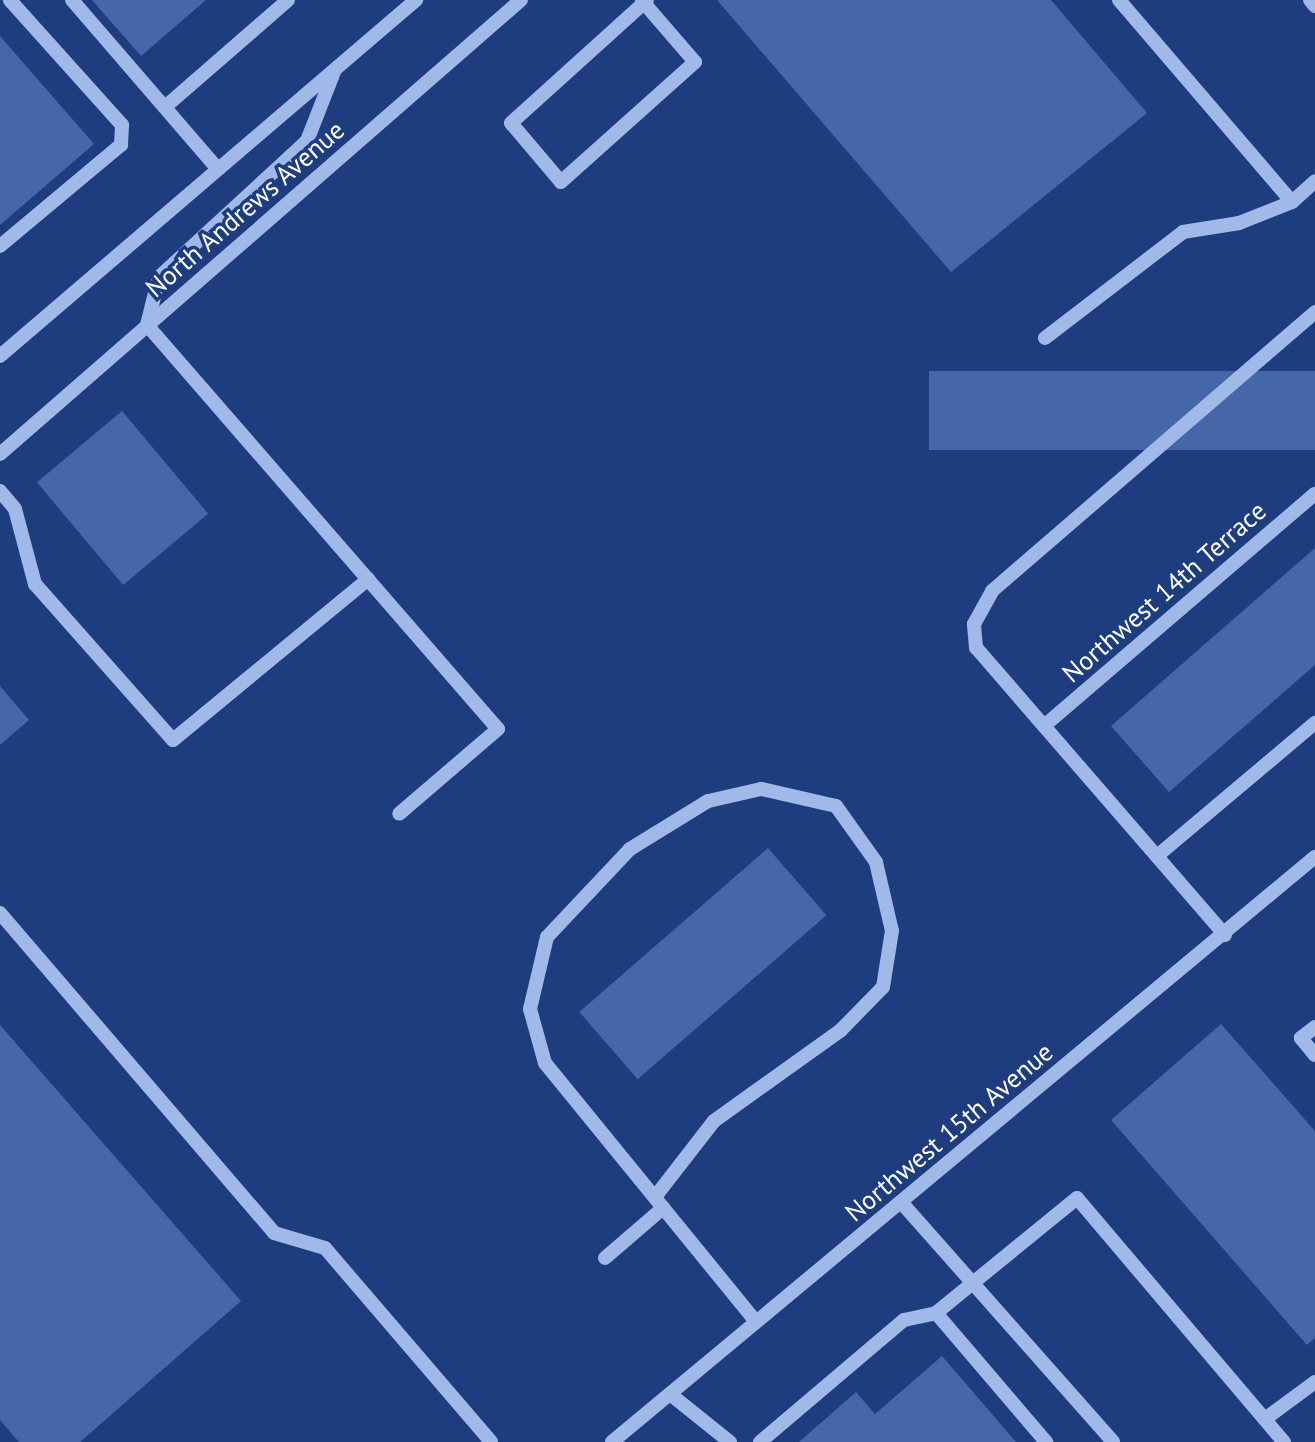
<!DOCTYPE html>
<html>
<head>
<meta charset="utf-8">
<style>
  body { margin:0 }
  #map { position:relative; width:1315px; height:1442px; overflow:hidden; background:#1d3d7f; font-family:"PT Sans",sans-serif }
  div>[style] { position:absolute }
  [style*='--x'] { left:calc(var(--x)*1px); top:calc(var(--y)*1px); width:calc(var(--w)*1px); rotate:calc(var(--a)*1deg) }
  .building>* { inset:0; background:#4567a9; transform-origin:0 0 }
  .minor>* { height:14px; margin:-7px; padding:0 7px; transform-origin:7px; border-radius:7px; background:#a0b9e9 }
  span { translate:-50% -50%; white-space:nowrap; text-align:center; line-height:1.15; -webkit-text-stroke:7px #1d3d7f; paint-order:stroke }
  .street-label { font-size:26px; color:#fff }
</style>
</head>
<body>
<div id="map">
  <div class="building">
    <i style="clip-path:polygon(92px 0,206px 0,141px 56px)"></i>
    <i style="clip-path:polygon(717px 0,1051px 0,1147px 113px,951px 272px)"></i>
    <i style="clip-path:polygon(0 36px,94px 144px,0 225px)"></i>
    <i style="left:1315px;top:371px;width:79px;height:386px;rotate:90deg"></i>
    <i style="left:122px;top:411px;width:134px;height:111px;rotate:50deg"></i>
    <i style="clip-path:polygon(1315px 548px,1315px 665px,1169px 792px,1111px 726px)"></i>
    <i style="clip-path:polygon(0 686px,29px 720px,0 745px)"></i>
    <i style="left:768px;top:848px;width:89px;height:250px;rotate:49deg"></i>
    <i style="clip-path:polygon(1221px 1024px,1315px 1131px,1315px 1338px,1307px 1345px,1111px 1120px)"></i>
    <i style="clip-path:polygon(0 1025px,241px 1301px,80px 1442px,19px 1442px,0 1420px)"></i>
    <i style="clip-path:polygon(942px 1356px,1016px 1442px,799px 1442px,856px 1392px,875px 1414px)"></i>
  </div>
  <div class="minor">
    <i style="--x:72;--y:0;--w:222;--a:49.2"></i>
    <i style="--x:642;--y:0;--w:4;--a:56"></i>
    <i style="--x:644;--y:3;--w:78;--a:49.2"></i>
    <i style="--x:695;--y:62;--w:180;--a:138.2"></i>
    <i style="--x:561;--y:182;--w:77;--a:-130.3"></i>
    <i style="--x:511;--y:123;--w:179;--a:-42.1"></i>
    <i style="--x:644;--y:3;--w:4;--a:-45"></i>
    <i style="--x:1119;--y:0;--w:266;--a:49.4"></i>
    <i style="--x:1292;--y:202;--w:31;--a:-42"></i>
    <i style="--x:1310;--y:0;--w:8;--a:50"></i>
    <i style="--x:334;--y:72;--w:74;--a:111.4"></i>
    <i style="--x:307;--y:141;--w:201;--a:137.4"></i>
    <i style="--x:159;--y:277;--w:49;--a:104"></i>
    <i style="--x:147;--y:325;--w:535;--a:49.02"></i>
    <i style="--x:498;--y:729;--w:130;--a:139.4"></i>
    <i style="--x:165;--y:107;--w:163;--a:-41"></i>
    <i style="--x:0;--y:246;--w:158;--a:-39.9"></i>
    <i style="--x:121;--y:145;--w:20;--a:-87"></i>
    <i style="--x:122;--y:125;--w:168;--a:-131.9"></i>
    <i style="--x:1045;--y:338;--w:174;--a:-37.5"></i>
    <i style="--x:1183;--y:232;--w:57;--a:-9.1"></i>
    <i style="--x:1239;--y:223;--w:57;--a:-21.6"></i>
    <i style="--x:0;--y:356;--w:548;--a:-40.56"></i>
    <i style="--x:0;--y:454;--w:691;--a:-41.07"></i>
    <i style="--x:0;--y:491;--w:23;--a:50"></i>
    <i style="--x:15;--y:509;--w:78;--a:75.1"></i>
    <i style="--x:35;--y:584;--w:208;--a:48.5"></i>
    <i style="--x:173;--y:740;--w:253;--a:-39.5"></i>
    <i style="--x:1044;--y:726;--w:357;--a:-40.6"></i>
    <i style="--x:1157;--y:856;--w:207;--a:-40.1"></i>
    <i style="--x:0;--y:913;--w:421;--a:49.4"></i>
    <i style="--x:274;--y:1233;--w:53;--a:16.4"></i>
    <i style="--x:325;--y:1248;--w:255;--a:49.4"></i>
    <i style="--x:1225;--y:935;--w:380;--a:-130.9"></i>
    <i style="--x:976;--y:648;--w:24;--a:-95"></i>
    <i style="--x:974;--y:624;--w:38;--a:-61"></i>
    <i style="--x:992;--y:591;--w:427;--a:-40.8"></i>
    <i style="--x:1315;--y:1027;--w:18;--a:142"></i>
    <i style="--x:1301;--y:1038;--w:22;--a:51"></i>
    <i style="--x:655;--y:1197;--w:96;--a:-52.2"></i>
    <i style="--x:714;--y:1121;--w:156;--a:-35.6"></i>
    <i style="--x:841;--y:1030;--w:60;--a:-45.7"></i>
    <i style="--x:883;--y:987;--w:57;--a:-80.9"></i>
    <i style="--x:892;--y:931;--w:71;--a:-103.1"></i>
    <i style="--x:876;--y:862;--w:69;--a:-125.5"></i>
    <i style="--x:836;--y:806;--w:77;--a:-167.2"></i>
    <i style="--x:761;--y:789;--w:54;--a:167.2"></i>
    <i style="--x:708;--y:801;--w:92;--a:148.4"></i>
    <i style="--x:630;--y:849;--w:121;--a:133.3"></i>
    <i style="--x:547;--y:937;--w:74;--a:103.3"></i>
    <i style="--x:530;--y:1009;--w:56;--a:74.5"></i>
    <i style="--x:545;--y:1063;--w:334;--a:50.8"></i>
    <i style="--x:901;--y:1202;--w:320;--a:48.5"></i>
    <i style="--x:605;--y:1258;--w:77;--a:-40.8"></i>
    <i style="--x:936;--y:1313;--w:182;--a:-39.2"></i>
    <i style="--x:1077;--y:1198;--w:320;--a:49.7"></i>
    <i style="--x:670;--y:1394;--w:77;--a:38.7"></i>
    <i style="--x:1265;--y:1419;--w:62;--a:-36.5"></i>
    <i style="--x:612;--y:1442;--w:915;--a:-39.77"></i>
    <i style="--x:760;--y:1442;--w:189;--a:-40.3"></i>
    <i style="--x:904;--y:1320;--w:33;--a:-12"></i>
    <i style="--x:936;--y:1313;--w:170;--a:49.5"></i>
  </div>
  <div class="street-label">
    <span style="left:245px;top:209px;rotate:-41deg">North Andrews Avenue</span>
    <span style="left:1164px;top:592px;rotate:-41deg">Northwest 14th Terrace</span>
    <span style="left:949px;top:1132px;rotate:-40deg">Northwest 15th Avenue</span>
  </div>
</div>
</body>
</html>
